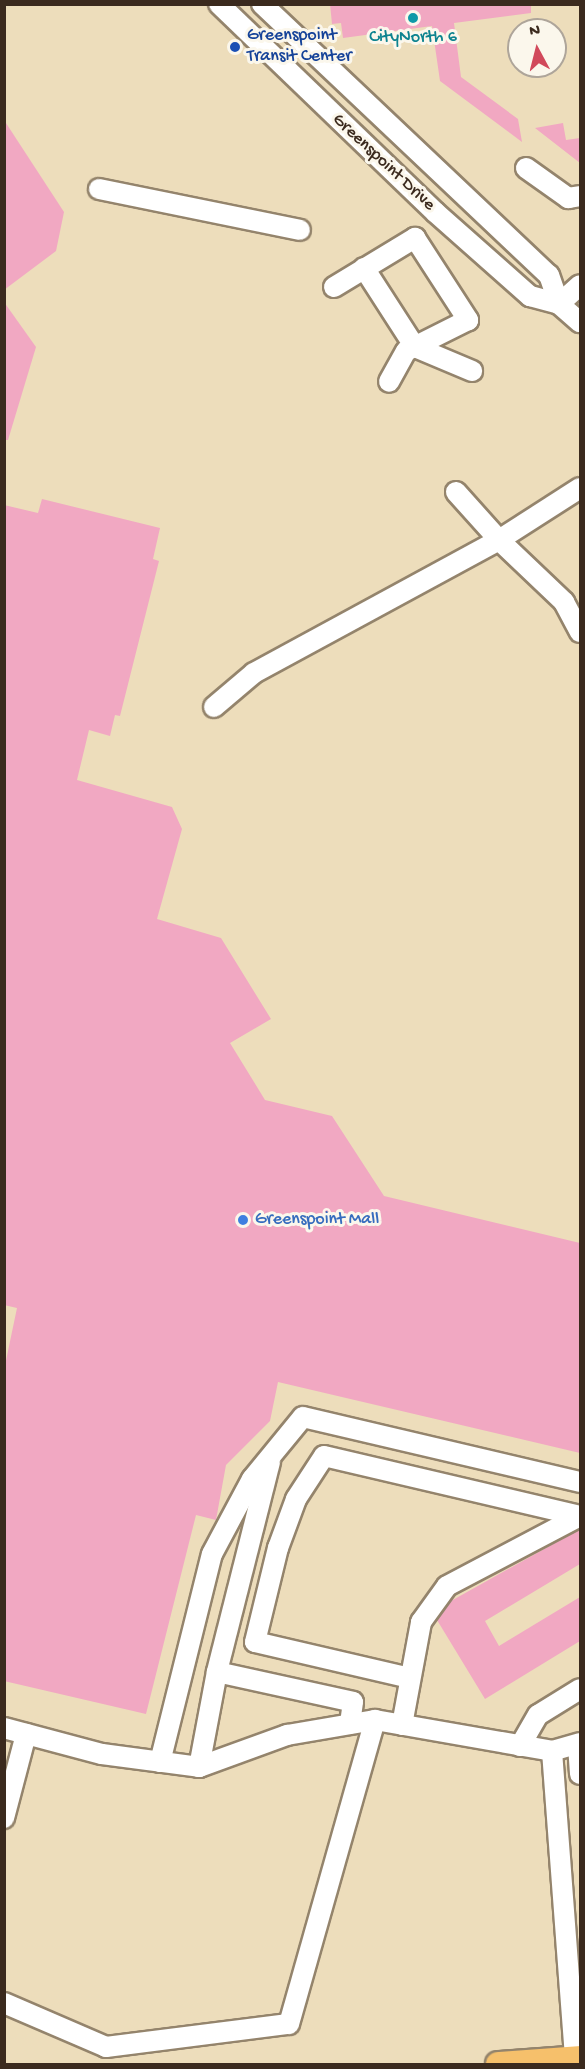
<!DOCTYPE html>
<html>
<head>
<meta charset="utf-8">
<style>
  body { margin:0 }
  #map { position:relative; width:585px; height:2069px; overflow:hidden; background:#edddbb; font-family:"Gochi Hand",sans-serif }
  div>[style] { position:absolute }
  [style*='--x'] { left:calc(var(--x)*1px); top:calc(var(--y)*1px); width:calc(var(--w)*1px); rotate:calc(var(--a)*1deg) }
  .building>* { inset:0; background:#f1a8c2 }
  .roads { filter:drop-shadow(2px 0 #94846c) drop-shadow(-2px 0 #94846c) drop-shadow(0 2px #94846c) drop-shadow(0 -2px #94846c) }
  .minor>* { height:20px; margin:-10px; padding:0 10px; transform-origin:10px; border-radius:10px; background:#fff }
  .major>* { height:24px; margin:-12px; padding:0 12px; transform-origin:12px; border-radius:12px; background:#f6c06b }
  .dots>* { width:16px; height:16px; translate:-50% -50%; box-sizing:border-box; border:3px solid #fbf7ec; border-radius:50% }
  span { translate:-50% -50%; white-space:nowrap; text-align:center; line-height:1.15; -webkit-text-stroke:6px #fbf7ec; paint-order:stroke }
  .transit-label { font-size:18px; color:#164399 }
  .left { translate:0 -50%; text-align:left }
  .culture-label { font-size:18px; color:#0d838f }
  .street-label { font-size:18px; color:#3b2a1e }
  .shop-label { font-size:18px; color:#366cbe }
  .frame { position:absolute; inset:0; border:6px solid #3b2a1e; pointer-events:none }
  .north { position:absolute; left:507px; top:18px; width:60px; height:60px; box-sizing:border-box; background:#fbf7ec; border:2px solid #aea59a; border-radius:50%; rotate:353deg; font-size:16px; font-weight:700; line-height:24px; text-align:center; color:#3b2a1e }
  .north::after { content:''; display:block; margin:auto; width:21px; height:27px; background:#d1495b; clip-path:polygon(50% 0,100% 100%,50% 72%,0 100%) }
</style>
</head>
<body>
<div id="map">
  <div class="building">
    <i style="clip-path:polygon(330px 4px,531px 4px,531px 13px,454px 23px,461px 77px,518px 119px,522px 142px,440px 81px,432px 26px,343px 38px,341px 23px,332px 24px)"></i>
    <i style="clip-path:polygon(4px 120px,64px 212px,56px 251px,4px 290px)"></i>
    <i style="clip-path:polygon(563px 123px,566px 140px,580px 138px,580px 163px,535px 128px)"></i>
    <i style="clip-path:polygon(4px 302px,36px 347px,8px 440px,4px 440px)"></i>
    <i style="clip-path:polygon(42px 499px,160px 528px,153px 559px,159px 561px,120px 716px,115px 715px,110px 736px,89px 730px,77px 780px,172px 807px,182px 829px,157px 919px,221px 938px,271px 1019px,230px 1043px,265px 1100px,332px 1116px,384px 1196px,580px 1243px,580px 1453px,278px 1382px,270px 1421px,226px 1465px,216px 1520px,196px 1515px,146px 1714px,4px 1681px,4px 1370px,17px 1308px,4px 1305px,4px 505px,38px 513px)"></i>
    <i style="clip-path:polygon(580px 1529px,580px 1564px,485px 1621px,499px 1646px,580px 1597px,580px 1641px,485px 1699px,437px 1620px,451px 1601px)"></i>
  </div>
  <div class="roads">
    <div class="minor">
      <i style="--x:219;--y:4;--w:300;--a:43.9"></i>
      <i style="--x:435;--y:212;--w:127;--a:41.5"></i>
      <i style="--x:530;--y:296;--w:30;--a:15"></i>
      <i style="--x:559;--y:304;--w:28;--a:41"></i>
      <i style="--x:262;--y:4;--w:395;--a:43.4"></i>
      <i style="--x:549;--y:275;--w:31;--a:71"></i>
      <i style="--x:526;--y:168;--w:52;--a:35.5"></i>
      <i style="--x:568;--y:198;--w:12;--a:-9"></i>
      <i style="--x:99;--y:189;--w:205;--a:11.5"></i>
      <i style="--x:364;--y:268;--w:94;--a:57.2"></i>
      <i style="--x:415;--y:347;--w:62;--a:22.8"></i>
      <i style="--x:334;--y:287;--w:95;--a:-31.2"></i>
      <i style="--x:415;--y:238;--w:98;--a:57.1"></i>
      <i style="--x:468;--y:320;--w:69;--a:153.4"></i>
      <i style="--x:406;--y:351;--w:35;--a:119"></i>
      <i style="--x:559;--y:304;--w:28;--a:-42"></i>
      <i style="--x:456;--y:492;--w:64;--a:48.1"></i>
      <i style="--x:499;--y:540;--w:90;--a:43.6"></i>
      <i style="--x:564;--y:602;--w:34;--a:62"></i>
      <i style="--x:214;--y:707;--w:52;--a:-40.4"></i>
      <i style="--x:254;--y:673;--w:279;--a:-28.5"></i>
      <i style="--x:499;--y:540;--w:96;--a:-32.7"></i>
      <i style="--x:270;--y:1462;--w:217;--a:104.2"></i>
      <i style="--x:217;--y:1672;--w:139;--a:12.4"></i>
      <i style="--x:353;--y:1702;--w:22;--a:98"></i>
      <i style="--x:410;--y:1678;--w:159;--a:-166.9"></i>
      <i style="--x:255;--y:1642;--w:97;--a:-76.3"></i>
      <i style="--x:278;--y:1548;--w:52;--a:-69.8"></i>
      <i style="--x:296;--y:1499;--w:51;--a:-56.9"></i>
      <i style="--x:324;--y:1456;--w:262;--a:13.2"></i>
      <i style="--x:402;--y:1725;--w:105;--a:-79.5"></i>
      <i style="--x:421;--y:1622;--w:44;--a:-54.2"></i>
      <i style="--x:447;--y:1586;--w:150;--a:-27.8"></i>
      <i style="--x:4;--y:1728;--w:101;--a:14.9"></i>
      <i style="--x:102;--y:1754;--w:98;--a:7.6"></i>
      <i style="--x:199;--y:1767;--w:94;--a:-20"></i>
      <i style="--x:287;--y:1735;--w:89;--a:-9.7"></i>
      <i style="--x:375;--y:1720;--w:180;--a:9.9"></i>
      <i style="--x:552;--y:1751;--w:29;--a:-16"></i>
      <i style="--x:578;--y:1745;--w:29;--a:86"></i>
      <i style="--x:520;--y:1746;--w:36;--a:-60"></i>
      <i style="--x:538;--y:1715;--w:49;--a:-31.8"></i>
      <i style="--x:552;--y:1751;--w:309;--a:85.7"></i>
      <i style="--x:160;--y:1762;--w:214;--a:-76"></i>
      <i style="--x:212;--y:1554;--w:85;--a:-61.9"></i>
      <i style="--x:252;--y:1479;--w:80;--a:-50.6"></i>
      <i style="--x:303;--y:1417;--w:285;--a:13.2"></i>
      <i style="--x:199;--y:1767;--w:97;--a:-79.3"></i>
      <i style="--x:4;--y:1818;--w:87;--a:-75.3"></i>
      <i style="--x:4;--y:2003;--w:111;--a:23.3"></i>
      <i style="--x:106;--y:2047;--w:184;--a:-7.2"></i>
      <i style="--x:289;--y:2024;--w:316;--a:-74.2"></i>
    </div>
    <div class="major">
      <i style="--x:498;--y:2064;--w:82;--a:-4.2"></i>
    </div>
  </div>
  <div class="dots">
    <i style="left:413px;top:18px;background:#0f9aa8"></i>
    <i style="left:235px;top:47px;background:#1a4fb4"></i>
    <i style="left:243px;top:1220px;background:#3f7fe0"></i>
  </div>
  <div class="transit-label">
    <span class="left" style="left:247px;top:47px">Greenspoint<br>Transit Center</span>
  </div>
  <div class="culture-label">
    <span style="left:413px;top:38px">CityNorth 6</span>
  </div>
  <div class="street-label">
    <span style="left:383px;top:163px;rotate:43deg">Greenspoint Drive</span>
  </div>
  <div class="shop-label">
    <span class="left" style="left:255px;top:1220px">Greenspoint Mall</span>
  </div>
  <div class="frame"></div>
  <div class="north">N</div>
</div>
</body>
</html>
